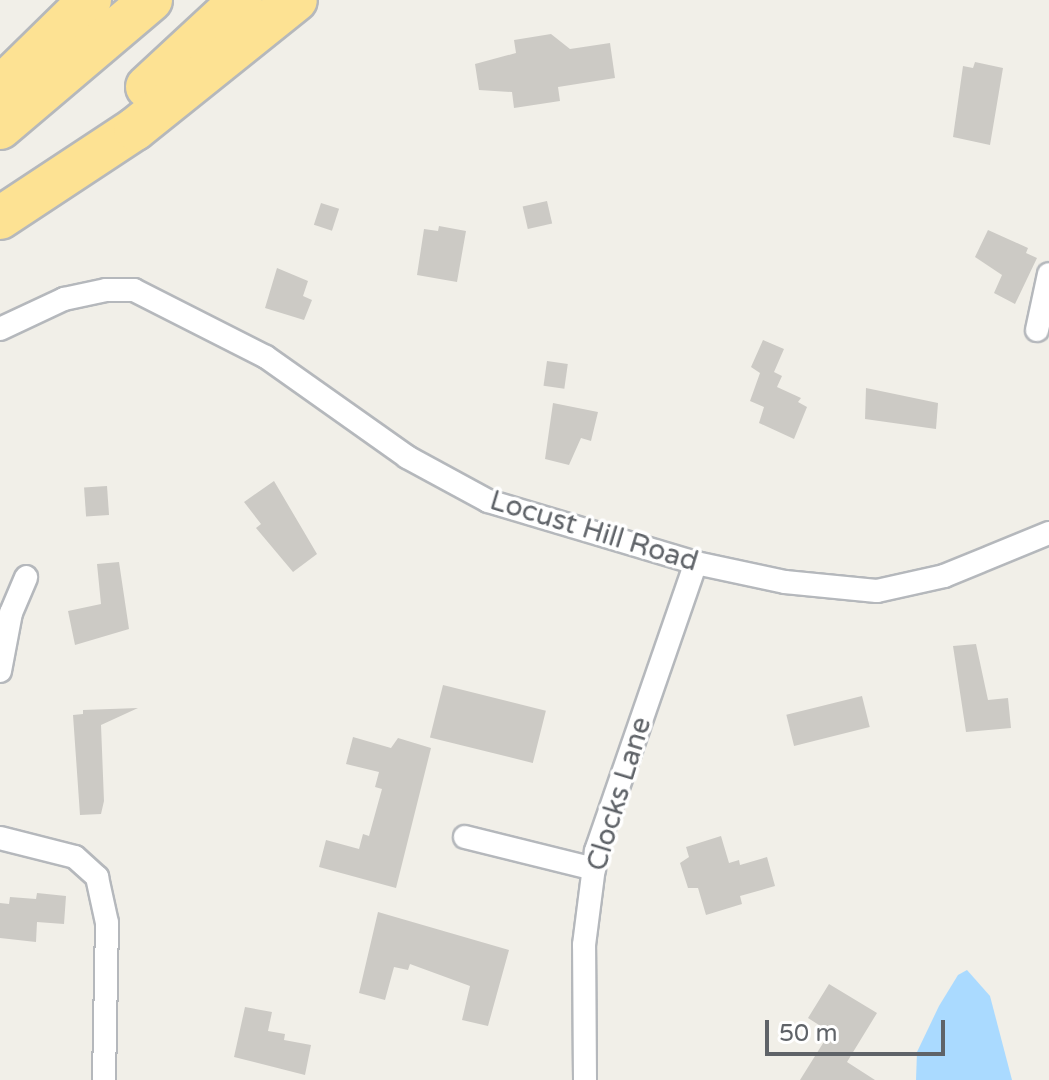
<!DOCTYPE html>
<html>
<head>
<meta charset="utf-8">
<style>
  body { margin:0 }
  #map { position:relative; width:1049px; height:1080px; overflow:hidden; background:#f1efe8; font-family:"Varela Round",sans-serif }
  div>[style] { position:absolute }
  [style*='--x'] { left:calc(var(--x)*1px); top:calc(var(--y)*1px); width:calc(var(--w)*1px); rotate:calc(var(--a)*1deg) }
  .water>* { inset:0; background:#aadaff }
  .building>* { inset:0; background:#cccac5; transform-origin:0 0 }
  .roads { filter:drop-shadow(2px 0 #b5b8bc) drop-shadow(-2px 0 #b5b8bc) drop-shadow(0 2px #b5b8bc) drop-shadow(0 -2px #b5b8bc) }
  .minor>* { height:22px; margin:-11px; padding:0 11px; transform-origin:11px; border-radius:11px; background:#fff }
  .motorway>* { height:42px; margin:-21px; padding:0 21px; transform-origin:21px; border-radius:21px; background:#fde293 }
  span { translate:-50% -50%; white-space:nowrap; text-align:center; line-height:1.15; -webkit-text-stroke:7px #fff; paint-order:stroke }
  .street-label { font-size:28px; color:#5f6368 }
  .scale { position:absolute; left:765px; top:1020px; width:180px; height:36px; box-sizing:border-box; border:4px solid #5f6368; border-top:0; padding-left:10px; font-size:24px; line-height:28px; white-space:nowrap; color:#5f6368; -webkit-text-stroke:6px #fff; paint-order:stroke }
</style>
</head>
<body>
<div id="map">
  <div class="water">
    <i style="clip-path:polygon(967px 970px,990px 996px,1012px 1080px,916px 1080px,917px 1052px,939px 1006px,958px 975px)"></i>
  </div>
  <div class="building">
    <i style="clip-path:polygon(551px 34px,570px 49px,610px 43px,615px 78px,558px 87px,560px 101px,514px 108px,512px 92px,479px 90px,475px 64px,516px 53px,514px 40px)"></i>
    <i style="clip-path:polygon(975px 62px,1003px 68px,990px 145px,953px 137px,963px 66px,973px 68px)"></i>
    <i style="left:547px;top:201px;width:23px;height:25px;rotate:77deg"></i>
    <i style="left:321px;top:203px;width:19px;height:23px;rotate:18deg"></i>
    <i style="clip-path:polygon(439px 226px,466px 231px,457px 282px,417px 275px,424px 229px,438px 231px)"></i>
    <i style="clip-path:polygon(988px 230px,1028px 248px,1026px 253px,1037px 258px,1015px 304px,994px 293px,1002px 275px,975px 257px)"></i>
    <i style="clip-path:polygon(277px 268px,308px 281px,303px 296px,312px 300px,304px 320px,265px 308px)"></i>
    <i style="clip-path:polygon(763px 340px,784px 349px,774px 372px,782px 376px,777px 387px,801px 398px,798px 402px,807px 407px,794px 439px,759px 423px,764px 407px,750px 401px,760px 373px,751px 367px)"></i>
    <i style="left:547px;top:361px;width:21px;height:25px;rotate:8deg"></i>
    <i style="clip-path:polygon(866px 388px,938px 403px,936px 429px,865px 419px)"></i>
    <i style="clip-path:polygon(553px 403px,598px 412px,591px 441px,581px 438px,569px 465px,545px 459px)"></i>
    <i style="clip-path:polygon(274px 481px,317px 554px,293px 572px,256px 528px,261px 524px,244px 502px)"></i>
    <i style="left:107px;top:486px;width:29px;height:23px;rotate:86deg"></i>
    <i style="clip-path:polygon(119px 562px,129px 629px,75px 645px,68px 611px,101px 604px,97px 564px)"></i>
    <i style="clip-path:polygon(976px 644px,988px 700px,1008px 698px,1011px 728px,966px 732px,953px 646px)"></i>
    <i style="left:443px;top:685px;width:106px;height:54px;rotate:14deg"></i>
    <i style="left:862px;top:696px;width:32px;height:78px;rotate:76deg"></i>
    <i style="clip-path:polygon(138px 708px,101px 725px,104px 801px,101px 814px,80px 815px,73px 715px,83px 714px,83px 710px)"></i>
    <i style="clip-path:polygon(353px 737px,391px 748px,398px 738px,431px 748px,396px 888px,319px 867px,326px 840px,359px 849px,363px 834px,369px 836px,382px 789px,375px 787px,379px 772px,346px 764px)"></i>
    <i style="clip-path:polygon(721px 836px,729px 863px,739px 860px,740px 865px,767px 857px,775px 886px,740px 896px,742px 904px,706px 915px,698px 888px,688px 888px,680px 863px,689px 857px,686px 847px)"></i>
    <i style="clip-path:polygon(37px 893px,66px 896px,64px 924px,37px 922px,36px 942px,0 938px,0 903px,9px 904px,10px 897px,36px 899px)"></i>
    <i style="clip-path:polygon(378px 912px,509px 950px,488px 1026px,462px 1020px,470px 986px,410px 964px,408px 970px,394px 967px,385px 1000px,359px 993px)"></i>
    <i style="clip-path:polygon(829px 984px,877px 1013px,847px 1062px,875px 1080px,800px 1080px,830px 1032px,808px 1018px)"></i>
    <i style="clip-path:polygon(245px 1007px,272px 1012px,268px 1031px,285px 1034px,284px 1040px,311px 1045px,305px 1075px,234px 1057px)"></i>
  </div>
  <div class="roads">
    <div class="minor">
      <i style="--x:0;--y:329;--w:71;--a:-25.1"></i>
      <i style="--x:64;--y:299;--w:43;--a:-12.1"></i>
      <i style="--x:106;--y:290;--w:28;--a:0"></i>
      <i style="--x:134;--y:290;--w:148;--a:26.9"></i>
      <i style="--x:266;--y:357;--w:173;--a:35.3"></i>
      <i style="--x:407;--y:457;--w:92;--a:28.5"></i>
      <i style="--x:488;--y:501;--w:217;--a:16.6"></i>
      <i style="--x:696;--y:563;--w:91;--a:12.1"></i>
      <i style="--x:785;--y:582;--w:92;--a:5.6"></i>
      <i style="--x:877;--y:591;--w:69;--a:-12.6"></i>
      <i style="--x:944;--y:576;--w:113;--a:-22.3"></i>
      <i style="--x:1037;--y:330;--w:57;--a:-77.9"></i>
      <i style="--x:0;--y:671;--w:59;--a:-79.3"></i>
      <i style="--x:11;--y:613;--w:39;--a:-67"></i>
      <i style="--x:465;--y:837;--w:133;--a:13.9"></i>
      <i style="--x:0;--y:838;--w:77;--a:14.2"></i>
      <i style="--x:75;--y:857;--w:30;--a:42"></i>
      <i style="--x:97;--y:877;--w:47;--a:77.7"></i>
      <i style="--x:107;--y:923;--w:157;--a:91.1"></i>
      <i style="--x:585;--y:1080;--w:135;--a:-90.4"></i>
      <i style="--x:584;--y:945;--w:95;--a:-82.7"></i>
      <i style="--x:596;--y:851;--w:305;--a:-70.9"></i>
    </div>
    <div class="motorway">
      <i style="--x:147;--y:87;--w:128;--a:-42.8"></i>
      <i style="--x:0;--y:88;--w:126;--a:-44.4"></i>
      <i style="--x:0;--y:128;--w:198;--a:-40.3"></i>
      <i style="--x:0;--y:218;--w:162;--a:-33.4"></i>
      <i style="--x:135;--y:129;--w:206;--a:-38.7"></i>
    </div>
  </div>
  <div class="street-label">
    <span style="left:594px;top:531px;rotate:17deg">Locust Hill Road</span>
    <span style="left:619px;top:794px;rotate:-73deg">Clocks Lane</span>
  </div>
  <div class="scale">50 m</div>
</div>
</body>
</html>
